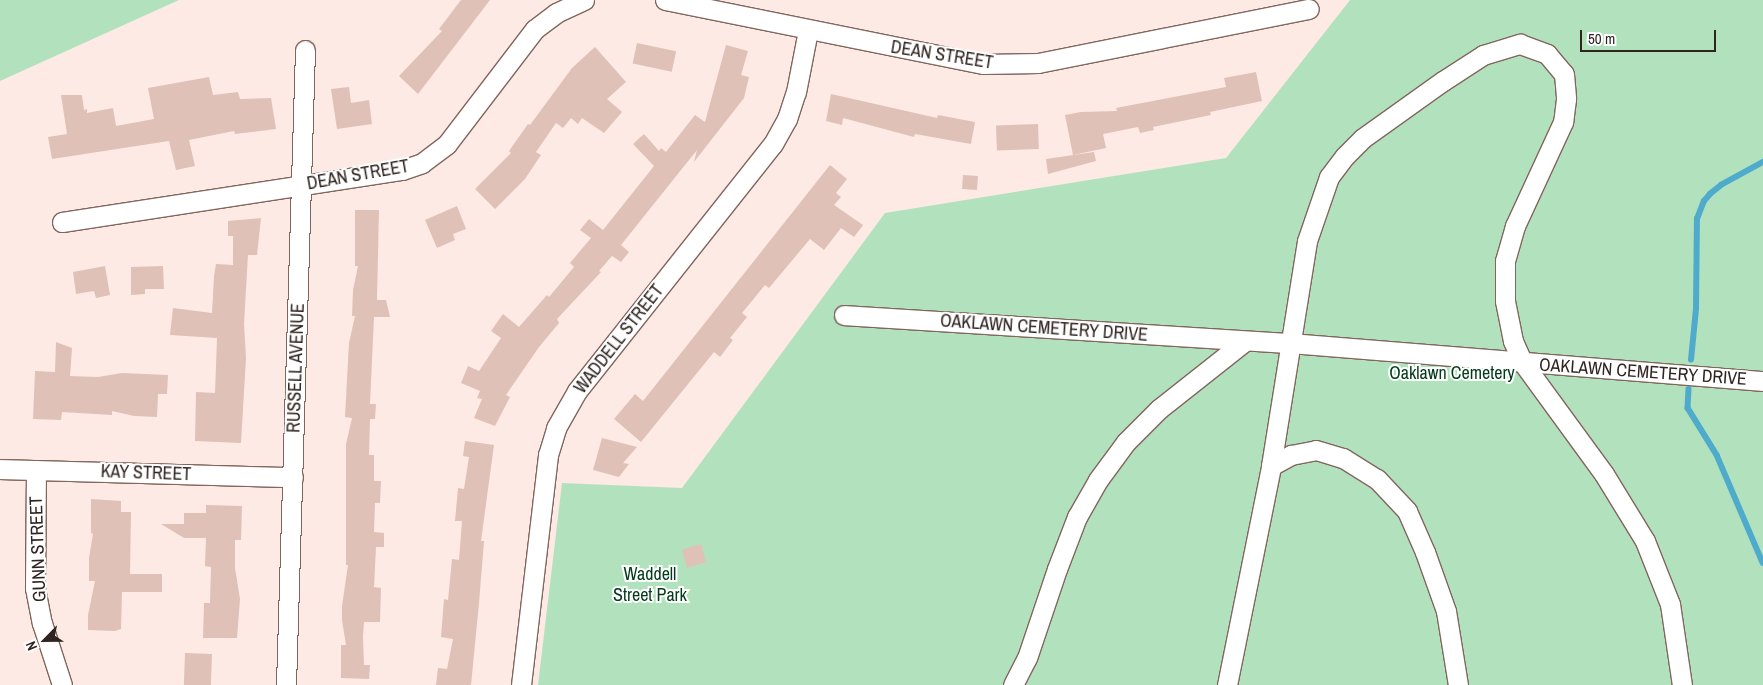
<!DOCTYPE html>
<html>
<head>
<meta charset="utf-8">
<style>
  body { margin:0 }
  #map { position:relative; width:1763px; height:685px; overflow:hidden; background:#fdeae4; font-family:"Archivo Narrow",sans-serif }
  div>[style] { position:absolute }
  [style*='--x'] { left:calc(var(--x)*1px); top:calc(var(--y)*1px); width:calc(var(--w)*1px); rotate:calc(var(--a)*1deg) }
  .green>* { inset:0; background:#b2e2bd }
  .stream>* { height:5.5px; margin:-2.75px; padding:0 2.75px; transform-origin:2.75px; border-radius:2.75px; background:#4eabcb }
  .building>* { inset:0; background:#dfc1b7; transform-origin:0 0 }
  .roads { filter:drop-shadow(1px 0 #81665d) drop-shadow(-1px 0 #81665d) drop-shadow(0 1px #81665d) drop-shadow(0 -1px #81665d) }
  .minor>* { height:19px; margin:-9.5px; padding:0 9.5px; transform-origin:9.5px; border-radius:9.5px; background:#fff }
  span { translate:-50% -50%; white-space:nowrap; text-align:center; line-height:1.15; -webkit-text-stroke:4px #fff; paint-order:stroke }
  .street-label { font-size:18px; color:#2f2420 }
  .park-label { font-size:18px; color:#023919 }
  .north { position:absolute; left:20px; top:615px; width:50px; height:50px; -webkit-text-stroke:4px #fff; paint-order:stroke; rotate:247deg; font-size:14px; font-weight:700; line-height:20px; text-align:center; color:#2f2420 }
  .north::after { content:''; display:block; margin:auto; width:18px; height:22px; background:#2f2420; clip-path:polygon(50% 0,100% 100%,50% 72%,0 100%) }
  .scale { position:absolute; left:1580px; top:30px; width:136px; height:22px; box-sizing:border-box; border:2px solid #2f2420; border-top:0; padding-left:6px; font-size:15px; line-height:18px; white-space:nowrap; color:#2f2420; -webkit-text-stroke:4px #fff; paint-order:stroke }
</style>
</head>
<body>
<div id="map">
  <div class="green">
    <i style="clip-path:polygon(0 0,179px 0,0 81px)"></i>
    <i style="clip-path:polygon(1350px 0,1763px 0,1763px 685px,538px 685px,562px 483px,682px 488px,885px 213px,1226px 158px)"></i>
  </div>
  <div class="stream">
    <i style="--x:1691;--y:360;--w:51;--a:-84.4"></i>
    <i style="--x:1696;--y:309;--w:90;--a:-89.4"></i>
    <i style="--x:1697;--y:219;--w:19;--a:-69"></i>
    <i style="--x:1704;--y:201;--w:9;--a:-49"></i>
    <i style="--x:1710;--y:194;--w:14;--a:-39"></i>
    <i style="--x:1721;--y:185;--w:48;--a:-28.7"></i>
    <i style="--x:1689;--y:389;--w:19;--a:93"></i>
    <i style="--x:1688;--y:408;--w:55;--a:58.3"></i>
    <i style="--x:1717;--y:455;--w:117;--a:66.9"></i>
  </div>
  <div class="building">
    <i style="clip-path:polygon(461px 0,490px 0,418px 94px,399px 76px,442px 31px,439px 29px)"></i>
    <i style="left:637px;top:43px;width:40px;height:21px;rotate:12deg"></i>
    <i style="clip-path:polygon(726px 45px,748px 51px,741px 75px,749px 77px,744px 98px,694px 162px,697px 150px,621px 245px,629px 252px,621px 262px,612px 256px,599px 271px,601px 272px,557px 319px,559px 323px,539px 347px,506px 395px,510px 397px,495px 426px,474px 418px,482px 399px,477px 398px,480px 391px,461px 383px,468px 366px,479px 371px,501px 338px,491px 331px,503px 314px,519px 327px,547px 295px,549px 297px,574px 267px,570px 263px,591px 238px,580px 230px,589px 219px,603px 230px,654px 166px,633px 144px,644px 134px,659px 151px,661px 148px,666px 152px,695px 115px,705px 122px)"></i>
    <i style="clip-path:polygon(595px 47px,626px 82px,607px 99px,622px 112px,604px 133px,582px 118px,578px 124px,571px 118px,563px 128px,556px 123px,536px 152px,541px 155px,525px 179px,495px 209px,475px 189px,511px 153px,509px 151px,528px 124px,530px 125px,572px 68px)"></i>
    <i style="clip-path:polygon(1256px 72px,1262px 101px,1210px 112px,1211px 115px,1153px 127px,1154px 130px,1140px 133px,1138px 127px,1103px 134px,1106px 148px,1073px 155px,1065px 115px,1081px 112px,1117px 111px,1116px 108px,1226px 87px,1224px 78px)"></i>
    <i style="clip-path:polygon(209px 77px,213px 95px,238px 92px,240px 99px,271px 98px,276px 129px,235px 134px,234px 131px,189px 140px,195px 166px,176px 170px,169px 141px,52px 159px,48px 137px,67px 134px,61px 95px,82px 95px,84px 110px,87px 109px,87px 113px,113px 108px,116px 126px,154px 119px,148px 88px)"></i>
    <i style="clip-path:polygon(349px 87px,351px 103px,369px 100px,372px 124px,337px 129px,331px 89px)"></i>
    <i style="clip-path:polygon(831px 94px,937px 118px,938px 115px,975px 122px,971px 144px,915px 134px,914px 137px,843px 118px,842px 125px,826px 121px)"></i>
    <i style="left:1038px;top:124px;width:25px;height:42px;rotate:88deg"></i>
    <i style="clip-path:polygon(1094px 152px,1096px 161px,1048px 174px,1046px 159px)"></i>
    <i style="clip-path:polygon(830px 165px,847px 179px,836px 193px,841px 197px,834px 205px,863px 225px,854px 237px,841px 228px,824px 250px,810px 239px,769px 288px,765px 285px,742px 313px,747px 317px,730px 338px,733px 340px,720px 357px,714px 352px,641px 442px,614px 419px,635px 394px,643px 401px)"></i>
    <i style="left:963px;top:175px;width:15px;height:14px;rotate:4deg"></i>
    <i style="clip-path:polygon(457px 206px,466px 229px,453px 234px,455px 240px,437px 248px,425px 220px)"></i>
    <i style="clip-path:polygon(355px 210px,379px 210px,377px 300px,386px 300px,390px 317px,374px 317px,370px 404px,376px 404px,375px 419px,370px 419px,369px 455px,374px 455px,374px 481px,381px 481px,380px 503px,375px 503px,374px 532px,384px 533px,384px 547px,376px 547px,374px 587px,381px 588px,380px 622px,364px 622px,363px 637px,364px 665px,370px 665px,369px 679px,341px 678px,341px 645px,346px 645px,342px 620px,342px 606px,348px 565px,346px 565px,346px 444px,352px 418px,345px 417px,349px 343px,355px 316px,352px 316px,353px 290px,358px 266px,355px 266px)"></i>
    <i style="clip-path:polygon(261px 218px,257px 255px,248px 255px,244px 324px,246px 358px,241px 443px,195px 441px,196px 392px,215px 393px,217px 338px,170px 335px,173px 308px,212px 313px,214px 276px,216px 264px,233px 265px,233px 236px,228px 236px,228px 221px)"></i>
    <i style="clip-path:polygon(105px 266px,110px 295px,96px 298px,94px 291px,76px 294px,73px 272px)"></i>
    <i style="clip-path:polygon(163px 266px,164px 289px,145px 289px,145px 294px,131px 295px,131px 267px)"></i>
    <i style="clip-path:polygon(56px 342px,72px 348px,70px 376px,98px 377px,122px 373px,168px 375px,167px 394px,158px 394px,157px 417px,134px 416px,112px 411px,112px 415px,62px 412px,61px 420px,33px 419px,35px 371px,55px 372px)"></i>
    <i style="clip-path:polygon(602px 438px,637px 447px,623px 463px,629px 464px,619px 477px,593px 470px)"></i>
    <i style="clip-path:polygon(465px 441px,494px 445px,481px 541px,484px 541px,479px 603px,471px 685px,436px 685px,438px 668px,447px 669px,453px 639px,441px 637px,444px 599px,448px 600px,452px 559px,459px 560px,462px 521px,455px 521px,458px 488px,464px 489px,469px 457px,463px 456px)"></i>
    <i style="clip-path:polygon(91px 499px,121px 501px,121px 512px,131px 512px,130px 574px,162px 574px,162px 592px,122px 592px,121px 629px,115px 631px,88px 630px,88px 615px,95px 581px,89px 581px,89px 558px,93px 534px,91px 533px)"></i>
    <i style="clip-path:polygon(206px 505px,242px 506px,241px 540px,235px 540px,235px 568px,240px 599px,237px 638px,203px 638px,204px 603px,210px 603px,211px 567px,205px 566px,206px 538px,184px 538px,161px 524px,184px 524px,184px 513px,206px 513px)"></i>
    <i style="left:701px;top:544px;width:19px;height:20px;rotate:74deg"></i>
    <i style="left:185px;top:653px;width:27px;height:32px;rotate:2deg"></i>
  </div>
  <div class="roads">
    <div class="minor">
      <i style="--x:665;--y:0;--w:324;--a:11.4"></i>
      <i style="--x:983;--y:64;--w:55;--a:-1"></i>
      <i style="--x:1038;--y:63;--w:276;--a:-11.3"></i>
      <i style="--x:62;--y:222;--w:344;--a:-8.7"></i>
      <i style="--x:402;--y:170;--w:21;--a:-19"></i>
      <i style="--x:422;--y:163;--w:31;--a:-37"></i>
      <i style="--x:447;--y:144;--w:145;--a:-52.6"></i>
      <i style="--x:535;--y:29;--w:26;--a:-37"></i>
      <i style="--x:556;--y:13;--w:31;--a:-25"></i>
      <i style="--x:844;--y:315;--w:447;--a:3.6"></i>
      <i style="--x:1290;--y:343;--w:475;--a:4.6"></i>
      <i style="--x:1271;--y:466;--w:23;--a:-29"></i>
      <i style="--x:1291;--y:455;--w:25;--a:-11"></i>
      <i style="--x:1316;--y:450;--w:28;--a:17"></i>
      <i style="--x:1343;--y:458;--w:40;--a:32"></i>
      <i style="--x:1377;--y:479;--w:44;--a:46.8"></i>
      <i style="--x:1407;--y:511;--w:45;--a:66.3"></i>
      <i style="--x:1425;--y:552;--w:63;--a:70.4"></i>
      <i style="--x:1446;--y:611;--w:75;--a:80.8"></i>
      <i style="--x:0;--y:469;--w:293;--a:1.6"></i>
      <i style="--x:36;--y:470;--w:118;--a:90.5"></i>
      <i style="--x:35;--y:588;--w:36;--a:79"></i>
      <i style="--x:42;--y:623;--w:65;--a:72.1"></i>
      <i style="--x:286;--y:685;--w:635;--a:-88.29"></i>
      <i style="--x:521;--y:685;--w:232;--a:-83.3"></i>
      <i style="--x:548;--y:455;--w:28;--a:-73"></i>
      <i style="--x:556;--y:428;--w:43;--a:-60.4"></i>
      <i style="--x:577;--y:391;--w:315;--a:-51.6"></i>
      <i style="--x:773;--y:144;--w:29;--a:-61"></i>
      <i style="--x:787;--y:119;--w:28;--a:-72"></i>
      <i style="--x:796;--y:92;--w:63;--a:-79"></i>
      <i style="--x:1013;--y:685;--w:30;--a:-63"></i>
      <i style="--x:1027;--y:658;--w:94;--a:-71.4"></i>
      <i style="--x:1057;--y:569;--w:56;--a:-69"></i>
      <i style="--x:1077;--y:517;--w:43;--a:-60.4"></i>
      <i style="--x:1098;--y:480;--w:47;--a:-53.6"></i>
      <i style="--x:1126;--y:442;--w:47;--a:-45"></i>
      <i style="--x:1159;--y:409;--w:110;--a:-38.3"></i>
      <i style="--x:1227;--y:685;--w:223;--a:-78.6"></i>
      <i style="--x:1271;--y:466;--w:228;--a:-80.9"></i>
      <i style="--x:1307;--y:241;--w:68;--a:-71"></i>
      <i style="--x:1329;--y:177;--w:26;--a:-53"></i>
      <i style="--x:1345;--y:156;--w:25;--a:-45"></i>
      <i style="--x:1363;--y:138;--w:98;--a:-35.5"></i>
      <i style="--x:1443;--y:81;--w:48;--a:-33"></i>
      <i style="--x:1483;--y:55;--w:39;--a:-17"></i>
      <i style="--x:1520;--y:44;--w:29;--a:20"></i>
      <i style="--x:1547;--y:54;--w:26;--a:50"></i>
      <i style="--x:1564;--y:74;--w:25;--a:85"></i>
      <i style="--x:1566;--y:99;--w:23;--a:97"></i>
      <i style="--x:1563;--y:122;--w:115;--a:114.8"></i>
      <i style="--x:1515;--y:226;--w:36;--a:106"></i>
      <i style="--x:1505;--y:261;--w:40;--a:90"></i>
      <i style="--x:1505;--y:301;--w:41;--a:78.7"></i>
      <i style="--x:1513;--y:341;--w:24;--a:66"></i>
      <i style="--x:1523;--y:363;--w:137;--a:53.9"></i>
      <i style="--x:1604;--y:474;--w:79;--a:58.5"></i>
      <i style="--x:1645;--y:541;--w:68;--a:68.4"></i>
      <i style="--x:1670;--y:604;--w:82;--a:81.6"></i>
    </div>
  </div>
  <div class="street-label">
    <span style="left:942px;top:55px;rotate:9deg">DEAN STREET</span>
    <span style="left:358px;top:175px;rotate:-10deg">DEAN STREET</span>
    <span style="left:1044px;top:328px;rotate:4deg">OAKLAWN CEMETERY DRIVE</span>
    <span style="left:619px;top:339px;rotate:-52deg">WADDELL STREET</span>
    <span style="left:296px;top:368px;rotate:-88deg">RUSSELL AVENUE</span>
    <span style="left:1643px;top:372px;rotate:4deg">OAKLAWN CEMETERY DRIVE</span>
    <span style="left:146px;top:473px;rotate:2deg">KAY STREET</span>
    <span style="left:38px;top:549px;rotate:-92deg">GUNN STREET</span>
  </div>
  <div class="park-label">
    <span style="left:1452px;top:373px">Oaklawn Cemetery</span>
    <span style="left:650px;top:585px">Waddell<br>Street Park</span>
  </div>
  <div class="north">N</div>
  <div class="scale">50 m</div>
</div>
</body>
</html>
